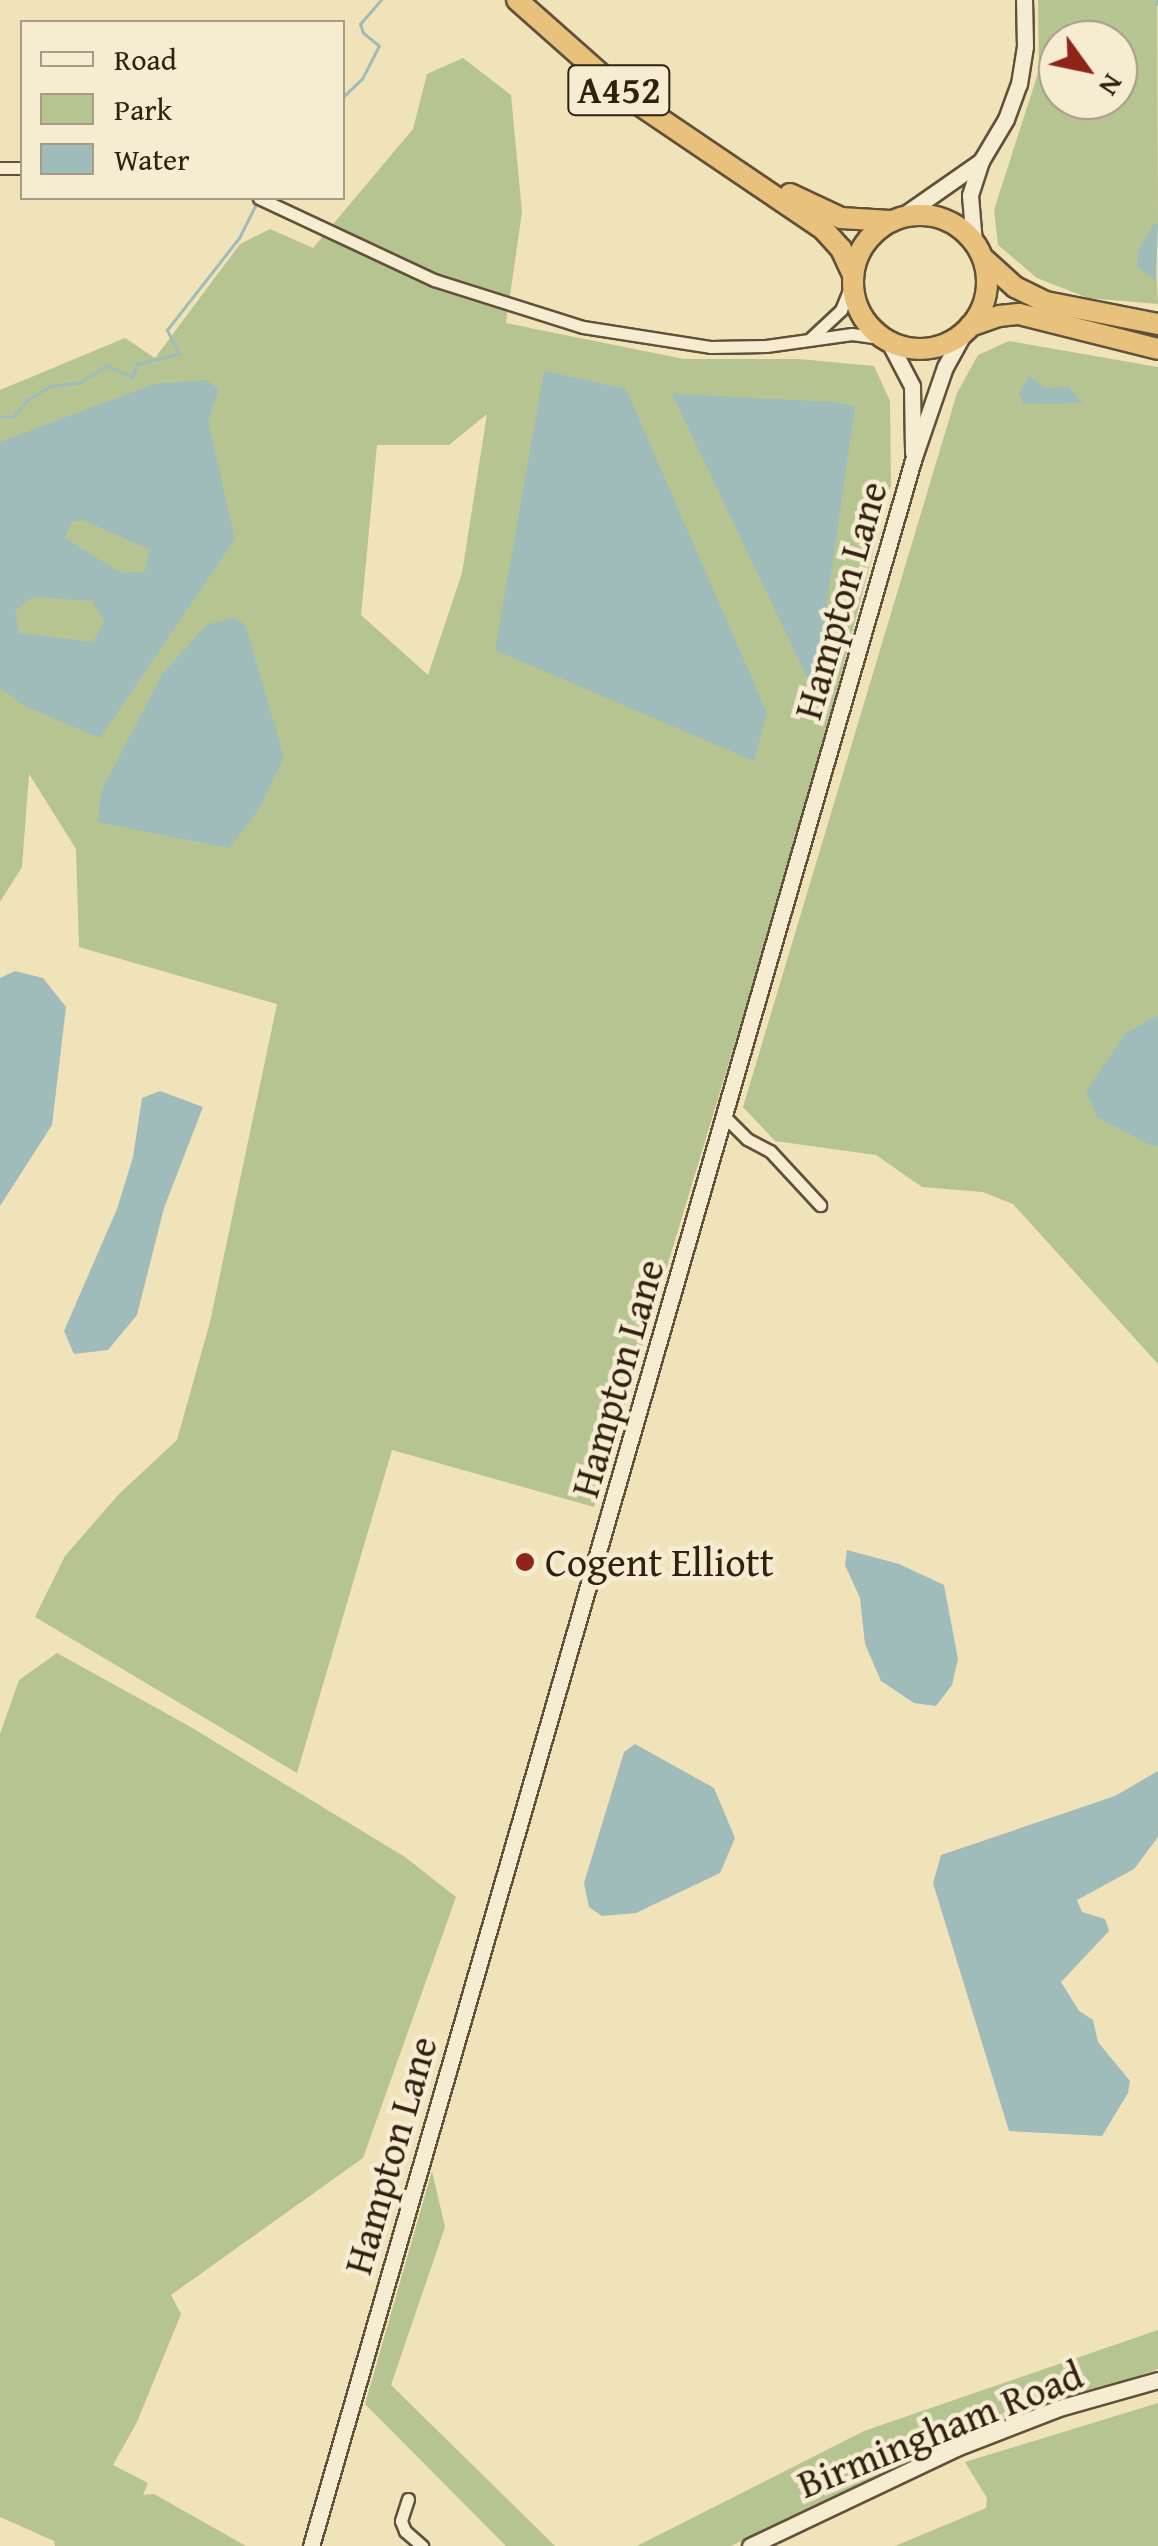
<!DOCTYPE html>
<html>
<head>
<meta charset="utf-8">
<style>
  body { margin:0 }
  #map { position:relative; width:1158px; height:2546px; overflow:hidden; background:#f0e2b9; font-family:"Gentium Book Plus",serif }
  div>[style] { position:absolute }
  [style*='--x'] { left:calc(var(--x)*1px); top:calc(var(--y)*1px); width:calc(var(--w)*1px); rotate:calc(var(--a)*1deg) }
  .green>* { inset:0; background:#b6c491 }
  .water>* { inset:0; background:#9fbbba }
  .stream>* { height:2.5px; margin:-1.25px; padding:0 1.25px; transform-origin:1.25px; border-radius:1.25px; background:#9fbbba }
  .roads { filter:drop-shadow(2px 0 #615139) drop-shadow(-2px 0 #615139) drop-shadow(0 2px #615139) drop-shadow(0 -2px #615139) }
  .street>* { height:11px; margin:-5.5px; padding:0 5.5px; transform-origin:5.5px; border-radius:5.5px; background:#f5ecd2 }
  .secondary>* { height:15px; margin:-7.5px; padding:0 7.5px; transform-origin:7.5px; border-radius:7.5px; background:#f5ecd2 }
  .highway>* { height:20px; margin:-10px; padding:0 10px; transform-origin:10px; border-radius:10px; background:#e8c17c }
  .highway>.ring { margin:-10px; padding:0; box-sizing:content-box; background:none; border:20px solid #e8c17c; border-radius:50% }
  .dots>* { width:28px; height:28px; translate:-50% -50%; box-sizing:border-box; border:5px solid #f5ecd2; border-radius:50% }
  span { translate:-50% -50%; white-space:nowrap; text-align:center; line-height:1.15; -webkit-text-stroke:9px #f5ecd2; paint-order:stroke }
  .shield-label span { padding:2px 8px; background:#f5ecd2; border:2px solid; border-radius:8px; -webkit-text-stroke-width:0 }
  .shield-label { font-size:38px; color:#31210e; font-weight:700 }
  .street-label { font-size:40px; color:#31210e }
  .poi-label { font-size:40px; color:#31210e }
  .left { translate:0 -50%; text-align:left }
  .legend { position:absolute; left:20px; top:20px; width:325px; height:180px; box-sizing:border-box; background:#f5ecd2; border:2px solid #a79b84; margin:0; padding:12px 18px; list-style:none; font-size:30px; color:#31210e }
  .legend li { display:flex; align-items:center; gap:20px; height:50px }
  .legend b { width:50px; border:2px solid #a79b84 }
  .north { position:absolute; left:1038px; top:20px; width:100px; height:100px; box-sizing:border-box; background:#f5ecd2; border:2px solid #a79b84; border-radius:50%; rotate:123deg; font-size:28px; font-weight:700; line-height:40px; text-align:center; color:#31210e }
  .north::after { content:''; display:block; margin:auto; width:35px; height:45px; background:#8f2418; clip-path:polygon(50% 0,100% 100%,50% 72%,0 100%) }
</style>
</head>
<body>
<div id="map">
  <div class="green">
    <i style="clip-path:polygon(evenodd,1038px 0,1157px 0,1158px 224px,1154px 224px,1158px 304px,1088px 298px,1037px 278px,998px 245px,994px 210px,1039px 70px,1038px 0,1058px 40px,1118px 40px,1118px 100px,1058px 100px,1058px 40px)"></i>
    <i style="clip-path:polygon(evenodd,463px 58px,511px 95px,522px 212px,506px 323px,684px 359px,799px 359px,874px 366px,890px 401px,891px 485px,805px 812px,594px 1507px,392px 1450px,297px 1773px,35px 1617px,65px 1556px,119px 1494px,177px 1440px,210px 1322px,277px 1004px,79px 947px,76px 849px,29px 774px,22px 867px,0 902px,0 390px,125px 338px,155px 358px,240px 244px,270px 229px,313px 248px,413px 129px,427px 74px,463px 58px,487px 414px,462px 573px,428px 675px,361px 615px,377px 445px,449px 445px,487px 414px)"></i>
    <i style="clip-path:polygon(1009px 341px,1158px 367px,1158px 1364px,1013px 1204px,983px 1192px,922px 1187px,876px 1155px,775px 1141px,743px 1107px,957px 393px,978px 355px)"></i>
    <i style="clip-path:polygon(57px 1653px,189px 1726px,405px 1857px,456px 1897px,363px 2158px,171px 2295px,181px 2314px,137px 2422px,113px 2465px,148px 2483px,143px 2495px,154px 2494px,246px 2546px,55px 2546px,54px 2541px,0 2517px,0 1734px,19px 1680px)"></i>
    <i style="clip-path:polygon(432px 2171px,445px 2227px,391px 2385px,555px 2546px,506px 2546px,365px 2404px)"></i>
    <i style="clip-path:polygon(1158px 2330px,1158px 2369px,950px 2440px,731px 2546px,637px 2546px,864px 2431px)"></i>
    <i style="clip-path:polygon(1158px 2403px,1158px 2546px,895px 2546px,986px 2508px,987px 2498px,965px 2462px)"></i>
  </div>
  <div class="water">
    <i style="clip-path:polygon(1154px 224px,1158px 224px,1156px 280px,1137px 267px,1139px 249px)"></i>
    <i style="clip-path:polygon(544px 371px,626px 389px,767px 713px,754px 761px,495px 650px)"></i>
    <i style="clip-path:polygon(1029px 376px,1045px 388px,1068px 387px,1083px 403px,1023px 404px,1019px 393px)"></i>
    <i style="clip-path:polygon(evenodd,206px 380px,219px 389px,208px 421px,235px 539px,100px 738px,25px 706px,0 688px,0 442px,154px 384px,206px 380px,83px 520px,150px 550px,144px 572px,121px 573px,65px 538px,71px 522px,83px 520px,206px 380px,33px 597px,92px 601px,104px 621px,93px 642px,19px 633px,15px 611px,33px 597px)"></i>
    <i style="clip-path:polygon(672px 394px,836px 402px,855px 407px,814px 692px)"></i>
    <i style="clip-path:polygon(233px 618px,245px 624px,284px 757px,259px 809px,229px 848px,98px 822px,101px 791px,163px 673px,207px 625px)"></i>
    <i style="clip-path:polygon(15px 971px,43px 978px,66px 1007px,52px 1125px,0 1206px,0 978px)"></i>
    <i style="clip-path:polygon(1158px 1015px,1158px 1146px,1152px 1146px,1097px 1117px,1086px 1091px,1126px 1033px)"></i>
    <i style="clip-path:polygon(160px 1091px,203px 1107px,164px 1208px,137px 1315px,108px 1350px,74px 1354px,64px 1331px,117px 1209px,133px 1157px,142px 1098px)"></i>
    <i style="clip-path:polygon(847px 1550px,899px 1564px,944px 1585px,958px 1659px,952px 1685px,936px 1706px,914px 1703px,881px 1681px,865px 1644px,860px 1598px,845px 1565px)"></i>
    <i style="clip-path:polygon(635px 1744px,714px 1788px,735px 1838px,720px 1873px,636px 1913px,602px 1916px,589px 1907px,584px 1883px,624px 1752px)"></i>
    <i style="clip-path:polygon(1158px 1771px,1158px 1837px,1134px 1869px,1077px 1900px,1082px 1912px,1105px 1919px,1109px 1931px,1061px 1982px,1079px 2011px,1093px 2020px,1098px 2042px,1130px 2081px,1128px 2093px,1102px 2136px,1009px 2131px,933px 1883px,941px 1855px,1115px 1796px)"></i>
  </div>
  <div class="stream">
    <i style="--x:1157;--y:0;--w:4;--a:76"></i>
    <i style="--x:342;--y:98;--w:28;--a:-44"></i>
    <i style="--x:362;--y:79;--w:37;--a:-63"></i>
    <i style="--x:379;--y:46;--w:21;--a:-141"></i>
    <i style="--x:363;--y:33;--w:9;--a:-108"></i>
    <i style="--x:360;--y:24;--w:32;--a:-49"></i>
    <i style="--x:0;--y:417;--w:13;--a:0"></i>
    <i style="--x:13;--y:417;--w:22;--a:-51"></i>
    <i style="--x:27;--y:400;--w:27;--a:-31"></i>
    <i style="--x:50;--y:386;--w:31;--a:-7"></i>
    <i style="--x:81;--y:382;--w:31;--a:-33"></i>
    <i style="--x:107;--y:365;--w:28;--a:26"></i>
    <i style="--x:132;--y:377;--w:14;--a:-69"></i>
    <i style="--x:137;--y:364;--w:43;--a:-13.4"></i>
    <i style="--x:179;--y:354;--w:27;--a:-117"></i>
    <i style="--x:167;--y:330;--w:117;--a:-52"></i>
    <i style="--x:239;--y:238;--w:40;--a:-63.4"></i>
  </div>
  <div class="roads">
    <div class="street">
      <i style="--x:0;--y:168;--w:22;--a:0"></i>
      <i style="--x:259;--y:198;--w:193;--a:25.1"></i>
      <i style="--x:434;--y:280;--w:156;--a:17.5"></i>
      <i style="--x:583;--y:327;--w:130;--a:8.9"></i>
      <i style="--x:711;--y:347;--w:55;--a:-1"></i>
      <i style="--x:766;--y:346;--w:87;--a:-7.9"></i>
      <i style="--x:852;--y:334;--w:29;--a:8"></i>
      <i style="--x:811;--y:338;--w:41;--a:-43"></i>
      <i style="--x:841;--y:310;--w:32;--a:-68"></i>
      <i style="--x:726;--y:1118;--w:30;--a:45"></i>
      <i style="--x:747;--y:1139;--w:26;--a:28"></i>
      <i style="--x:770;--y:1151;--w:74;--a:47.2"></i>
      <i style="--x:408;--y:2499;--w:23;--a:108"></i>
      <i style="--x:401;--y:2521;--w:11;--a:68"></i>
      <i style="--x:405;--y:2531;--w:23;--a:41"></i>
    </div>
    <div class="secondary">
      <i style="--x:901;--y:217;--w:98;--a:-35"></i>
      <i style="--x:974;--y:243;--w:48;--a:-94.8"></i>
      <i style="--x:970;--y:195;--w:36;--a:-72"></i>
      <i style="--x:981;--y:161;--w:49;--a:-59.2"></i>
      <i style="--x:1006;--y:119;--w:37;--a:-70"></i>
      <i style="--x:1019;--y:84;--w:38;--a:-81"></i>
      <i style="--x:1025;--y:46;--w:46;--a:-91.2"></i>
      <i style="--x:889;--y:342;--w:50;--a:62.4"></i>
      <i style="--x:912;--y:386;--w:67;--a:89.1"></i>
      <i style="--x:311;--y:2546;--w:2174;--a:-73.9"></i>
      <i style="--x:914;--y:457;--w:95;--a:-71"></i>
      <i style="--x:945;--y:367;--w:38;--a:-61"></i>
      <i style="--x:750;--y:2546;--w:228;--a:-25.4"></i>
      <i style="--x:956;--y:2448;--w:110;--a:-21.2"></i>
      <i style="--x:1059;--y:2408;--w:103;--a:-15.8"></i>
    </div>
    <div class="highway">
      <i style="--x:517;--y:0;--w:140;--a:41.5"></i>
      <i style="--x:622;--y:93;--w:243;--a:34.1"></i>
      <i style="--x:823;--y:229;--w:27;--a:48"></i>
      <i style="--x:841;--y:249;--w:29;--a:65"></i>
      <i style="--x:790;--y:194;--w:56;--a:25.2"></i>
      <i style="--x:841;--y:218;--w:49;--a:3.5"></i>
      <i class="ring" style="left:853px;top:215px;width:114px;height:114px"></i>
      <i style="--x:984;--y:259;--w:42;--a:42.1"></i>
      <i style="--x:1015;--y:287;--w:34;--a:26"></i>
      <i style="--x:1046;--y:302;--w:114;--a:11.1"></i>
      <i style="--x:970;--y:326;--w:31;--a:-19"></i>
      <i style="--x:999;--y:316;--w:20;--a:-6"></i>
      <i style="--x:1019;--y:314;--w:143;--a:14.1"></i>
    </div>
  </div>
  <div class="dots">
    <i style="left:525px;top:1562px;background:#8f2418"></i>
  </div>
  <div class="shield-label">
    <span style="left:619px;top:90px">A452</span>
  </div>
  <div class="street-label">
    <span style="left:840px;top:600px;rotate:-74deg">Hampton Lane</span>
    <span style="left:617px;top:1378px;rotate:-74deg">Hampton Lane</span>
    <span style="left:390px;top:2155px;rotate:-74deg">Hampton Lane</span>
    <span style="left:940px;top:2429px;rotate:-22deg">Birmingham Road</span>
  </div>
  <div class="poi-label">
    <span class="left" style="left:545px;top:1562px">Cogent Elliott</span>
  </div>
  <ul class="legend">
  <li><b style="height:12px;background:#f5ecd2"></b>Road</li>
  <li><b style="height:28px;background:#b6c491"></b>Park</li>
  <li><b style="height:28px;background:#9fbbba"></b>Water</li>
  </ul>
  <div class="north">N</div>
</div>
</body>
</html>
